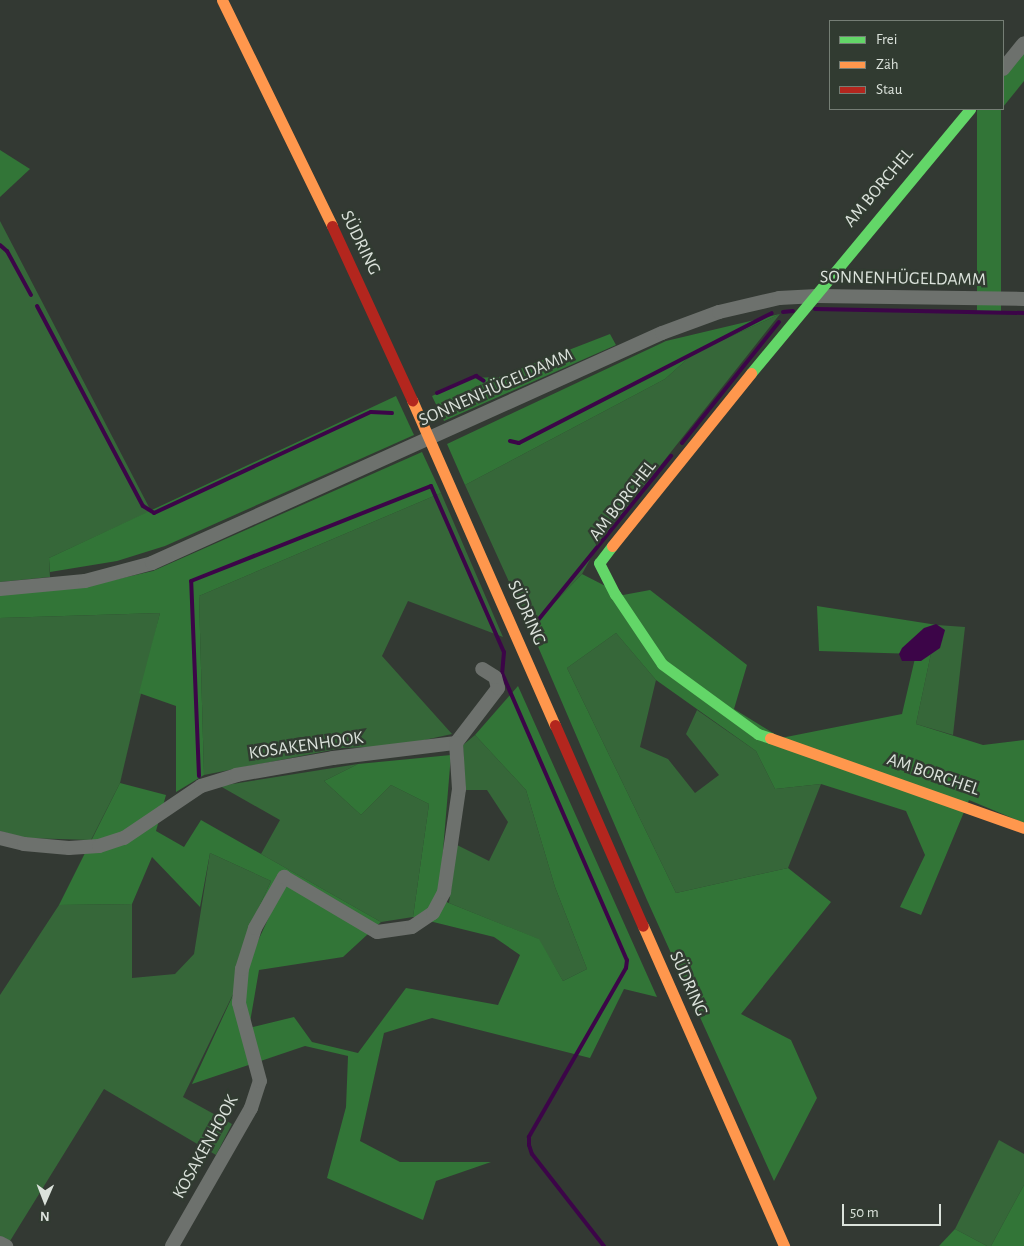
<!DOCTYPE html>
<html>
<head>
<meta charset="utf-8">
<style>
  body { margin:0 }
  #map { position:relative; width:1024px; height:1246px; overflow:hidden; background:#333933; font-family:"Alegreya Sans",sans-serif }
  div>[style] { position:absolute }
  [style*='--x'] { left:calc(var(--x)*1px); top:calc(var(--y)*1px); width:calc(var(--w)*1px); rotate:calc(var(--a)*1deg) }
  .green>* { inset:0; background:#366739 }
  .forest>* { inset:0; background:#327537; transform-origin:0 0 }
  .water>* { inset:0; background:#3c0548 }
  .stream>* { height:4px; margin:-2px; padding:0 2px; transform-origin:2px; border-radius:2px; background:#3c0548 }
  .street>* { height:14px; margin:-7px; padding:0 7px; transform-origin:7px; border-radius:7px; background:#6d716d }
  .fast>* { height:11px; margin:-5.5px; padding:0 5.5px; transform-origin:5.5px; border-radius:5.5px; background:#63d668 }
  .slow>* { height:11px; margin:-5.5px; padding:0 5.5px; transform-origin:5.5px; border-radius:5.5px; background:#ff974d }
  .jam>* { height:11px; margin:-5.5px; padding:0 5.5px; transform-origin:5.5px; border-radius:5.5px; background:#b3261e }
  span { translate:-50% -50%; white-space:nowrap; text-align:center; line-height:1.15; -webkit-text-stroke:5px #313b31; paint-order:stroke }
  .street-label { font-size:18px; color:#dbe2db }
  .legend { position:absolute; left:829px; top:20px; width:175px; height:90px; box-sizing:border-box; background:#313b31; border:1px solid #757e75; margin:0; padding:6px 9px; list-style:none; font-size:15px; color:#dbe2db }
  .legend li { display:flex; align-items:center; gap:10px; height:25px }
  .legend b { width:25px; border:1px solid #757e75 }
  .north { position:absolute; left:20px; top:1176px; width:50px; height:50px; -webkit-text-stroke:4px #313b31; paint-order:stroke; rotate:181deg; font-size:14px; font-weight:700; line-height:20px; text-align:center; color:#dbe2db }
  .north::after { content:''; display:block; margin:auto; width:18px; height:22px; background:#dbe2db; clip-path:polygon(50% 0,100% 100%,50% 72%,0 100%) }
  .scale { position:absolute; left:842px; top:1204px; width:99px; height:22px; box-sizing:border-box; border:2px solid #dbe2db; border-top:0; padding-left:6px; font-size:15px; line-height:18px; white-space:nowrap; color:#dbe2db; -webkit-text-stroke:4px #313b31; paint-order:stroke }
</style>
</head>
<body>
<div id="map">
  <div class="green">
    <i style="clip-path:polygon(0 221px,151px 511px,49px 558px,50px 577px,0 582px)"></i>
    <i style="clip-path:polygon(780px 314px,599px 543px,582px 574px,530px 628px,465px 485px,665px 379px,694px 353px)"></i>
    <i style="clip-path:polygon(441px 493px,503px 637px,408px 601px,382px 656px,452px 734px,397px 746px,342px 748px,204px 775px,199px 596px)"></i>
    <i style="clip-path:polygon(160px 613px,120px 783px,91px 840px,25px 838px,0 831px,0 618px)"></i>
    <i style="clip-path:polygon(937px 625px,965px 627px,953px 735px,916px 724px)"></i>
    <i style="clip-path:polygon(616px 633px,656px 680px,640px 747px,668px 759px,695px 793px,719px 775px,686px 734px,697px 710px,756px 751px,775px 789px,821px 784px,788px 868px,676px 893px,567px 668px)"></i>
    <i style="clip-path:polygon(475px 735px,526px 790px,555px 887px,587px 969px,563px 981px,538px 939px,449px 903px,457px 845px,489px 861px,508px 822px,487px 790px,465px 790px,463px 745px)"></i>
    <i style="clip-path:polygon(358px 764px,324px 781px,361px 815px,391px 785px,429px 804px,413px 917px,381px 922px,261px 854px,280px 820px,220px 786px)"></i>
    <i style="clip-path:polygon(210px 853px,271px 881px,259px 907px,236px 988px,183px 1097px,232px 1124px,216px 1155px,104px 1089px,10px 1241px,0 1236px,0 995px,59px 905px,132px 904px,132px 978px,175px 974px,194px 954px)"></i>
    <i style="clip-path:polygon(999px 1140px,1024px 1154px,1024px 1185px,991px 1246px,987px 1246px,955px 1229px)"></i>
  </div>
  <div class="forest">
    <i style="clip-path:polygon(1024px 51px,1024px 81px,1003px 107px,1003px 77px)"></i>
    <i style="left:977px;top:109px;width:24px;height:205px"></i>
    <i style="clip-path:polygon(0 150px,30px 169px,0 197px)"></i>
    <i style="clip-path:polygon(780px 314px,694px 353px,665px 379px,465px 485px,447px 444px,666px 341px)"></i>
    <i style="clip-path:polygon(610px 334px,616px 345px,444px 421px,432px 396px,471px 378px,499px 377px)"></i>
    <i style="clip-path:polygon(396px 396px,414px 435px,165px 546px,117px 561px,50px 572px,49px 558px)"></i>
    <i style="clip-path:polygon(422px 452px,441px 493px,199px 596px,204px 775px,176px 792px,176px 706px,139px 693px,160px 613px,0 618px,0 594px,109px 581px,153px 571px)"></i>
    <i style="clip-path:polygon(582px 574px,623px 595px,650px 590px,747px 665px,734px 709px,781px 738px,902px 714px,916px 654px,819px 651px,817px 606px,937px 625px,916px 724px,983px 745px,1024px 740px,1024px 823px,969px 800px,921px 915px,900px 907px,925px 855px,906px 811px,821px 784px,775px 789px,756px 751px,656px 680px,616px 633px,567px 668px,676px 893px,788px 868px,831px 902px,741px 1014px,791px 1040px,817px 1098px,774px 1181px,647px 900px,530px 628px)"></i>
    <i style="clip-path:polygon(518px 686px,657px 997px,624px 989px,590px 1058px,432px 1018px,384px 1033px,360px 1141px,400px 1162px,491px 1162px,436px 1181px,423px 1220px,327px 1178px,346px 1107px,348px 1056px,305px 1046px,192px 1084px,275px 904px,259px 907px,271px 881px,210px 853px,200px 907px,152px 857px,132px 904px,59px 905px,120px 783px,166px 795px,156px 831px,184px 847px,201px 820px,381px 922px,343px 957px,259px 970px,249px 1028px,294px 1017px,312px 1042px,358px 1053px,406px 988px,498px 1005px,520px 955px,494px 937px,413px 917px,429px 804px,391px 785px,361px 815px,324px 781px,358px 764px,451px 755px,439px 899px,539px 939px,563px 981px,587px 969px,555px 887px,526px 790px,475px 735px)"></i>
    <i style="clip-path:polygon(1024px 1185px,1024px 1246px,991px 1246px)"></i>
    <i style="clip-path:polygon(955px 1229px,987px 1246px,939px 1246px)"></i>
  </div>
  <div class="water">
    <i style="clip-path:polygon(936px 624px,945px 630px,940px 648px,921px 661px,902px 661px,899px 654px,902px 648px,924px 628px)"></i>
  </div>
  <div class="stream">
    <i style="--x:0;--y:245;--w:9;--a:41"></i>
    <i style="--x:7;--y:251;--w:50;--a:61.4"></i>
    <i style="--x:37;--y:306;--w:226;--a:62.1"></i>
    <i style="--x:143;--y:506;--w:13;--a:32"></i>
    <i style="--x:154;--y:513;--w:239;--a:-25"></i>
    <i style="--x:371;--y:412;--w:21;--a:3"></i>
    <i style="--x:815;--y:309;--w:209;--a:1.1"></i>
    <i style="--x:783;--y:312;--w:10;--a:-6"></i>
    <i style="--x:437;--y:393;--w:43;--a:-23.6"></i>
    <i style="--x:476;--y:376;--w:9;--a:32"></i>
    <i style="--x:510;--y:441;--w:9;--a:13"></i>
    <i style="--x:519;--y:443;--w:284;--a:-27.2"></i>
    <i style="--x:682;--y:443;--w:155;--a:-51.3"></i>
    <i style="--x:539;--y:619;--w:210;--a:-51"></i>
    <i style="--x:199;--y:776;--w:195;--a:-92.3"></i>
    <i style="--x:191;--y:581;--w:258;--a:-21.6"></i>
    <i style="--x:431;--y:486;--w:181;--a:66.3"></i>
    <i style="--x:504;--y:652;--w:21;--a:95"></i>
    <i style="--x:502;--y:673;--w:313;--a:66.5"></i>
    <i style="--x:627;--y:960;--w:8;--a:97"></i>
    <i style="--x:626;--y:968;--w:195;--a:119.9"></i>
    <i style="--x:529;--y:1137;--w:8;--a:90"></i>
    <i style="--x:529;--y:1145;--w:9;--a:72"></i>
    <i style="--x:532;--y:1154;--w:117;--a:52"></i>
  </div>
  <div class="street">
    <i style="--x:1003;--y:69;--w:33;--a:-51"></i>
    <i style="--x:0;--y:589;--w:85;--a:-5.4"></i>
    <i style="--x:85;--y:581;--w:69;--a:-15"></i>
    <i style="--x:152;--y:563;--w:559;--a:-24.27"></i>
    <i style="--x:662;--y:333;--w:61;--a:-20.2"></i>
    <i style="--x:719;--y:312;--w:62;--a:-13.1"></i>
    <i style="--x:779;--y:298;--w:38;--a:-3"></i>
    <i style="--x:817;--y:296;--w:207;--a:0.8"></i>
    <i style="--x:0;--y:838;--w:25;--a:14"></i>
    <i style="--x:24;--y:844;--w:45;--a:5.1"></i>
    <i style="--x:69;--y:848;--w:30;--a:-4"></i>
    <i style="--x:99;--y:846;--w:26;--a:-18"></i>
    <i style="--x:124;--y:838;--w:93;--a:-34"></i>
    <i style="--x:201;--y:786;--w:37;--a:-17"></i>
    <i style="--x:236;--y:775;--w:98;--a:-9.9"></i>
    <i style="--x:333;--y:758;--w:124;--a:-7"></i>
    <i style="--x:456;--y:743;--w:69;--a:-52.6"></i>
    <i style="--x:498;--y:688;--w:11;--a:-105"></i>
    <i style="--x:495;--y:677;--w:15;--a:-148"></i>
    <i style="--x:0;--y:1243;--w:7;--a:27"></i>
    <i style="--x:172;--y:1246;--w:159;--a:-60.2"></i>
    <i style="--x:251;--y:1108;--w:28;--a:-72"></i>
    <i style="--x:260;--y:1081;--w:81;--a:-105.1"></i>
    <i style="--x:239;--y:1003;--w:34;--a:-85"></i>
    <i style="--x:242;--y:969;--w:43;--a:-72.4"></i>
    <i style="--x:255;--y:928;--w:59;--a:-60.4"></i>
    <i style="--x:284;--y:877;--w:108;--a:30.6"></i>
    <i style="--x:377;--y:932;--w:35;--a:-8"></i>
    <i style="--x:412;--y:927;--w:25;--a:-34"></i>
    <i style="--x:433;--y:913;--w:24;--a:-62"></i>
    <i style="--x:444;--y:892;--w:104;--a:-81.7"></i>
    <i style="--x:459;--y:789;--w:46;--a:-93.7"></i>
  </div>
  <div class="fast">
    <i style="--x:751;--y:373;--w:343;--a:-50.3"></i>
    <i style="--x:612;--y:546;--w:21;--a:127"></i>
    <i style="--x:599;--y:563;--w:35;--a:63"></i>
    <i style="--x:615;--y:594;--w:84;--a:56.1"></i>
    <i style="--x:662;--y:664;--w:119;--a:36.1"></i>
    <i style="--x:758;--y:734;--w:13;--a:18"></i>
  </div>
  <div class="slow">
    <i style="--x:222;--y:0;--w:251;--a:64"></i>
    <i style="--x:412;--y:400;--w:355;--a:66.3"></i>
    <i style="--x:612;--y:546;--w:222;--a:-51.2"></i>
    <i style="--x:770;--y:738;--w:269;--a:19.5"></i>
    <i style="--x:643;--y:926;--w:350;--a:66.2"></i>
  </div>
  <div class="jam">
    <i style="--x:332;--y:226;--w:192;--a:65.3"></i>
    <i style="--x:555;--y:725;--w:219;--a:66.4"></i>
  </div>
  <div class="street-label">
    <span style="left:879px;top:188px;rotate:-50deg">AM BORCHEL</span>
    <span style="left:360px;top:243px;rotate:64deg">SÜDRING</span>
    <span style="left:903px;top:279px;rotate:1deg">SONNENHÜGELDAMM</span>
    <span style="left:496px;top:388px;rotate:-24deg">SONNENHÜGELDAMM</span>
    <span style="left:623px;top:501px;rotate:-52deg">AM BORCHEL</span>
    <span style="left:526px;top:613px;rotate:66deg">SÜDRING</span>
    <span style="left:306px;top:746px;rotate:-8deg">KOSAKENHOOK</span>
    <span style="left:933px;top:775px;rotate:19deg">AM BORCHEL</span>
    <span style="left:688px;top:984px;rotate:66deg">SÜDRING</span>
    <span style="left:206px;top:1147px;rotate:-61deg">KOSAKENHOOK</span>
  </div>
  <ul class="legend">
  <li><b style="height:6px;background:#63d668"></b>Frei</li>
  <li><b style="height:6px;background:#ff974d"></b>Zäh</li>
  <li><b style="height:6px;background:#b3261e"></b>Stau</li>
  </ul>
  <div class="north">N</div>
  <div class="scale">50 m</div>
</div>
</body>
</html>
